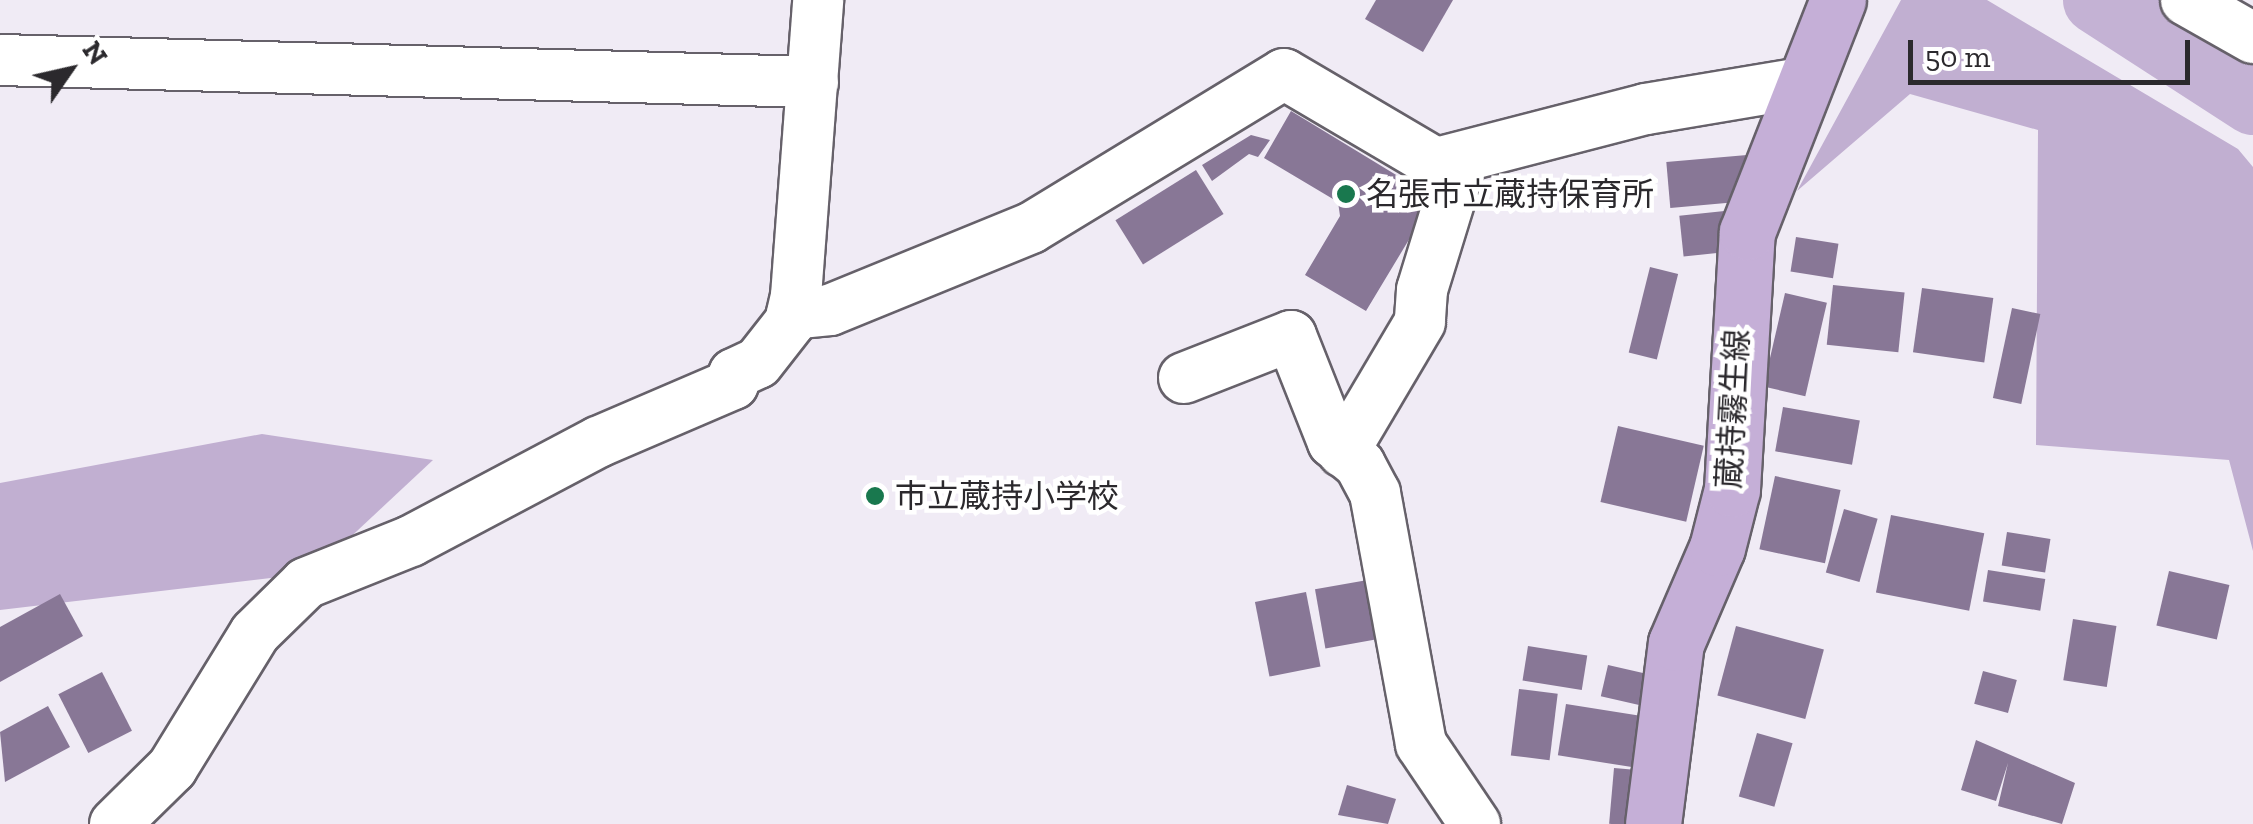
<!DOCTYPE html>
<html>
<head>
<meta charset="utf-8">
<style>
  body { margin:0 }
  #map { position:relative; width:2253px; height:824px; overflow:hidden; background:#f0ebf5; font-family:"Zilla Slab","Noto Sans JP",serif }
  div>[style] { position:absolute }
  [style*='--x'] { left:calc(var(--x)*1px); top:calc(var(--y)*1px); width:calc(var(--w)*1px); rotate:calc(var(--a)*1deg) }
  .forest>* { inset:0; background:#c1afd1 }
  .river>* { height:68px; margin:-34px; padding:0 34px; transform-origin:34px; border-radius:34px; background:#c4b2d4 }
  .building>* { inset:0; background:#887796; transform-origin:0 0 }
  .roads { filter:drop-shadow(2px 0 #66616a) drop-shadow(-2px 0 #66616a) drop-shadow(0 2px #66616a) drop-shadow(0 -2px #66616a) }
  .minor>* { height:50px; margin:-25px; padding:0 25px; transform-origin:25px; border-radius:25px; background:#fff }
  .major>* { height:55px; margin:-27.5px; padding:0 27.5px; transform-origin:27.5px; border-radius:27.5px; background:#c5afd7 }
  .dots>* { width:28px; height:28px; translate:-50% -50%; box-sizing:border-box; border:5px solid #fff; border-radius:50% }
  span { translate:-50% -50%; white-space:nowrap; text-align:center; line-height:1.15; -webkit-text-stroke:9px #fff; paint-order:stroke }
  .poi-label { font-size:32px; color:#2b292d }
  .left { translate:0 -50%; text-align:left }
  .street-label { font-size:32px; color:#2b292d }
  .north { position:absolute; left:20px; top:20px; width:100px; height:100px; -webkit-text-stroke:8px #fff; paint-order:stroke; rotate:56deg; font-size:28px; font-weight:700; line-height:40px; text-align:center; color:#2b292d }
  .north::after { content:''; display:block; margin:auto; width:35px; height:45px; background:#2b292d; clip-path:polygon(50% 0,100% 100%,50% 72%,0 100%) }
  .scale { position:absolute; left:1908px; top:40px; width:282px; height:45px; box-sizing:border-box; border:5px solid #2b292d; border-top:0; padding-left:12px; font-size:30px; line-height:35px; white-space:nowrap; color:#2b292d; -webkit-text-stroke:8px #fff; paint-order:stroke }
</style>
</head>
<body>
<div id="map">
  <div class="forest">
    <i style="clip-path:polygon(1901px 0,1987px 0,2238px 149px,2253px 167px,2253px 551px,2229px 460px,2036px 445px,2038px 130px,1910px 94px,1797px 191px)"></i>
    <i style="clip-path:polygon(262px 434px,433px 460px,312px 573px,0 610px,0 483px)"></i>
  </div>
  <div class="river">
    <i style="--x:2097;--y:0;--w:186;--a:32.9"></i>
  </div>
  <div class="building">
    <i style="clip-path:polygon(1376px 0,1453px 0,1423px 52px,1365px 19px)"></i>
    <i style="clip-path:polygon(1291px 111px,1434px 198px,1366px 311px,1305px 275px,1340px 216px,1338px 202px,1264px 158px)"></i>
    <i style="clip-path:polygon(1251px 135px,1270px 140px,1258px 157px,1249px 154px,1212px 181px,1202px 165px)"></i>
    <i style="left:1747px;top:155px;width:46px;height:81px;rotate:85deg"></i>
    <i style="left:1196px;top:170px;width:52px;height:95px;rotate:58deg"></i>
    <i style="left:1734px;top:210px;width:41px;height:55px;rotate:84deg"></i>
    <i style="left:1796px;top:237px;width:43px;height:35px;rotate:9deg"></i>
    <i style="left:1650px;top:267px;width:29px;height:88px;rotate:14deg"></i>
    <i style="left:1833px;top:285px;width:72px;height:60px;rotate:6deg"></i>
    <i style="left:1922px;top:288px;width:72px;height:65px;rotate:8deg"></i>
    <i style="left:1785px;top:293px;width:43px;height:96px;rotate:13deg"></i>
    <i style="left:2012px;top:308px;width:29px;height:92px;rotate:12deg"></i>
    <i style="left:1783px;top:407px;width:78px;height:45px;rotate:10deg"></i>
    <i style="left:1618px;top:426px;width:88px;height:78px;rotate:13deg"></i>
    <i style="left:1775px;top:476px;width:67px;height:75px;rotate:12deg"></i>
    <i style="left:1844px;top:509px;width:35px;height:66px;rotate:16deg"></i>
    <i style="left:1891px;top:515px;width:95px;height:79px;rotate:11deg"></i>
    <i style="left:2007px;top:532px;width:44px;height:34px;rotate:9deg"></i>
    <i style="left:1988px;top:570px;width:58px;height:32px;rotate:9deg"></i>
    <i style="left:2169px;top:571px;width:62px;height:56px;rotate:13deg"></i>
    <i style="left:1379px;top:578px;width:60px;height:65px;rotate:80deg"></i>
    <i style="left:1306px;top:592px;width:76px;height:52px;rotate:79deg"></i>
    <i style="clip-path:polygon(60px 594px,83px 636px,0 682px,0 627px)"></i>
    <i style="left:2073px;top:619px;width:44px;height:62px;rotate:9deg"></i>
    <i style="left:1736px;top:626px;width:91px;height:72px;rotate:15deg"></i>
    <i style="left:1528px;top:646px;width:60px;height:35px;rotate:9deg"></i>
    <i style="left:1608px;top:665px;width:46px;height:32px;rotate:13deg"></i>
    <i style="left:1983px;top:671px;width:35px;height:34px;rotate:15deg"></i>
    <i style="left:102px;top:672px;width:66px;height:49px;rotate:63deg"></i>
    <i style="left:1519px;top:689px;width:39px;height:67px;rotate:7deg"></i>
    <i style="left:1566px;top:704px;width:83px;height:52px;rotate:9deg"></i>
    <i style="clip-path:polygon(48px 706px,70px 747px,5px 782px,0 732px)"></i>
    <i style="left:1757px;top:733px;width:37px;height:66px;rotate:16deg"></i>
    <i style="clip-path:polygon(1976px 740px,2075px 783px,2062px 824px,1998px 806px,2008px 763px,1996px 801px,1961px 790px)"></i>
    <i style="left:1614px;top:768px;width:32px;height:56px;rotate:5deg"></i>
    <i style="clip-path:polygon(1347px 785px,1396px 799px,1388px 824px,1338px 815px)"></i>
  </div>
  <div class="roads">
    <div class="minor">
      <i style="--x:2186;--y:0;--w:77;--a:29.6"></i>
      <i style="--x:0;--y:60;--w:813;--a:1.55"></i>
      <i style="--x:1441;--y:162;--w:212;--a:-14.5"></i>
      <i style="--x:1646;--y:109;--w:158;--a:-9.5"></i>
      <i style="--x:792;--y:314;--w:38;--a:-6"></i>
      <i style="--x:830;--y:310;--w:217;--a:-22.2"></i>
      <i style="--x:1031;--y:228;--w:296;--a:-31.3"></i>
      <i style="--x:1284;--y:74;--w:201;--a:30.5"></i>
      <i style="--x:1457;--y:176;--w:119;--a:107.1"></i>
      <i style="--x:1422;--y:290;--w:32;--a:94"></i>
      <i style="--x:1420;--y:322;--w:151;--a:120.6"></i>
      <i style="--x:1184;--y:378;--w:115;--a:-21.4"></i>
      <i style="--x:1291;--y:336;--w:114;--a:68.4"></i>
      <i style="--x:1333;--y:442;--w:35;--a:40"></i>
      <i style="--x:1360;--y:465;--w:32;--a:62"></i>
      <i style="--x:1375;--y:493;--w:255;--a:79.6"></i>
      <i style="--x:1421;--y:744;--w:97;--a:56"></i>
      <i style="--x:115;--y:824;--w:80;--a:-44.5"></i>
      <i style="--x:172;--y:768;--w:158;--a:-58.4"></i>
      <i style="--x:255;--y:633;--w:71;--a:-44.4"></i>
      <i style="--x:306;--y:583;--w:113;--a:-21.8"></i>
      <i style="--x:411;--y:541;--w:212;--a:-27.9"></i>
      <i style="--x:598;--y:442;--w:147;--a:-23.2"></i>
      <i style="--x:733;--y:384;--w:10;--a:-84"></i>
      <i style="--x:734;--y:374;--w:26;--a:-25"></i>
      <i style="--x:758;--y:363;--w:52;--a:-52"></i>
      <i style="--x:790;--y:322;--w:27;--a:-77"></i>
      <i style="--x:796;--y:296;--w:297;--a:-85.7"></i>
    </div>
    <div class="major">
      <i style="--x:1653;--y:824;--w:182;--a:-82.8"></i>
      <i style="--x:1676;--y:643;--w:103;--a:-66.7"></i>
      <i style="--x:1717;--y:548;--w:61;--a:-75.7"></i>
      <i style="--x:1732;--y:489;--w:257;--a:-86.7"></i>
      <i style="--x:1747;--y:232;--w:249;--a:-68.6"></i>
    </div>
  </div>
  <div class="dots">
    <i style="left:1346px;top:194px;background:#19784e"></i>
    <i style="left:875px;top:496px;background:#19784e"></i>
  </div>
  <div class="poi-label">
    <span class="left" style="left:1366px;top:194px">名張市立蔵持保育所</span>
    <span class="left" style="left:895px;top:496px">市立蔵持小学校</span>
  </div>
  <div class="street-label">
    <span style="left:1733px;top:409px;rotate:-87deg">蔵持霧生線</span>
  </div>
  <div class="north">N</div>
  <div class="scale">50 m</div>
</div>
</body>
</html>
